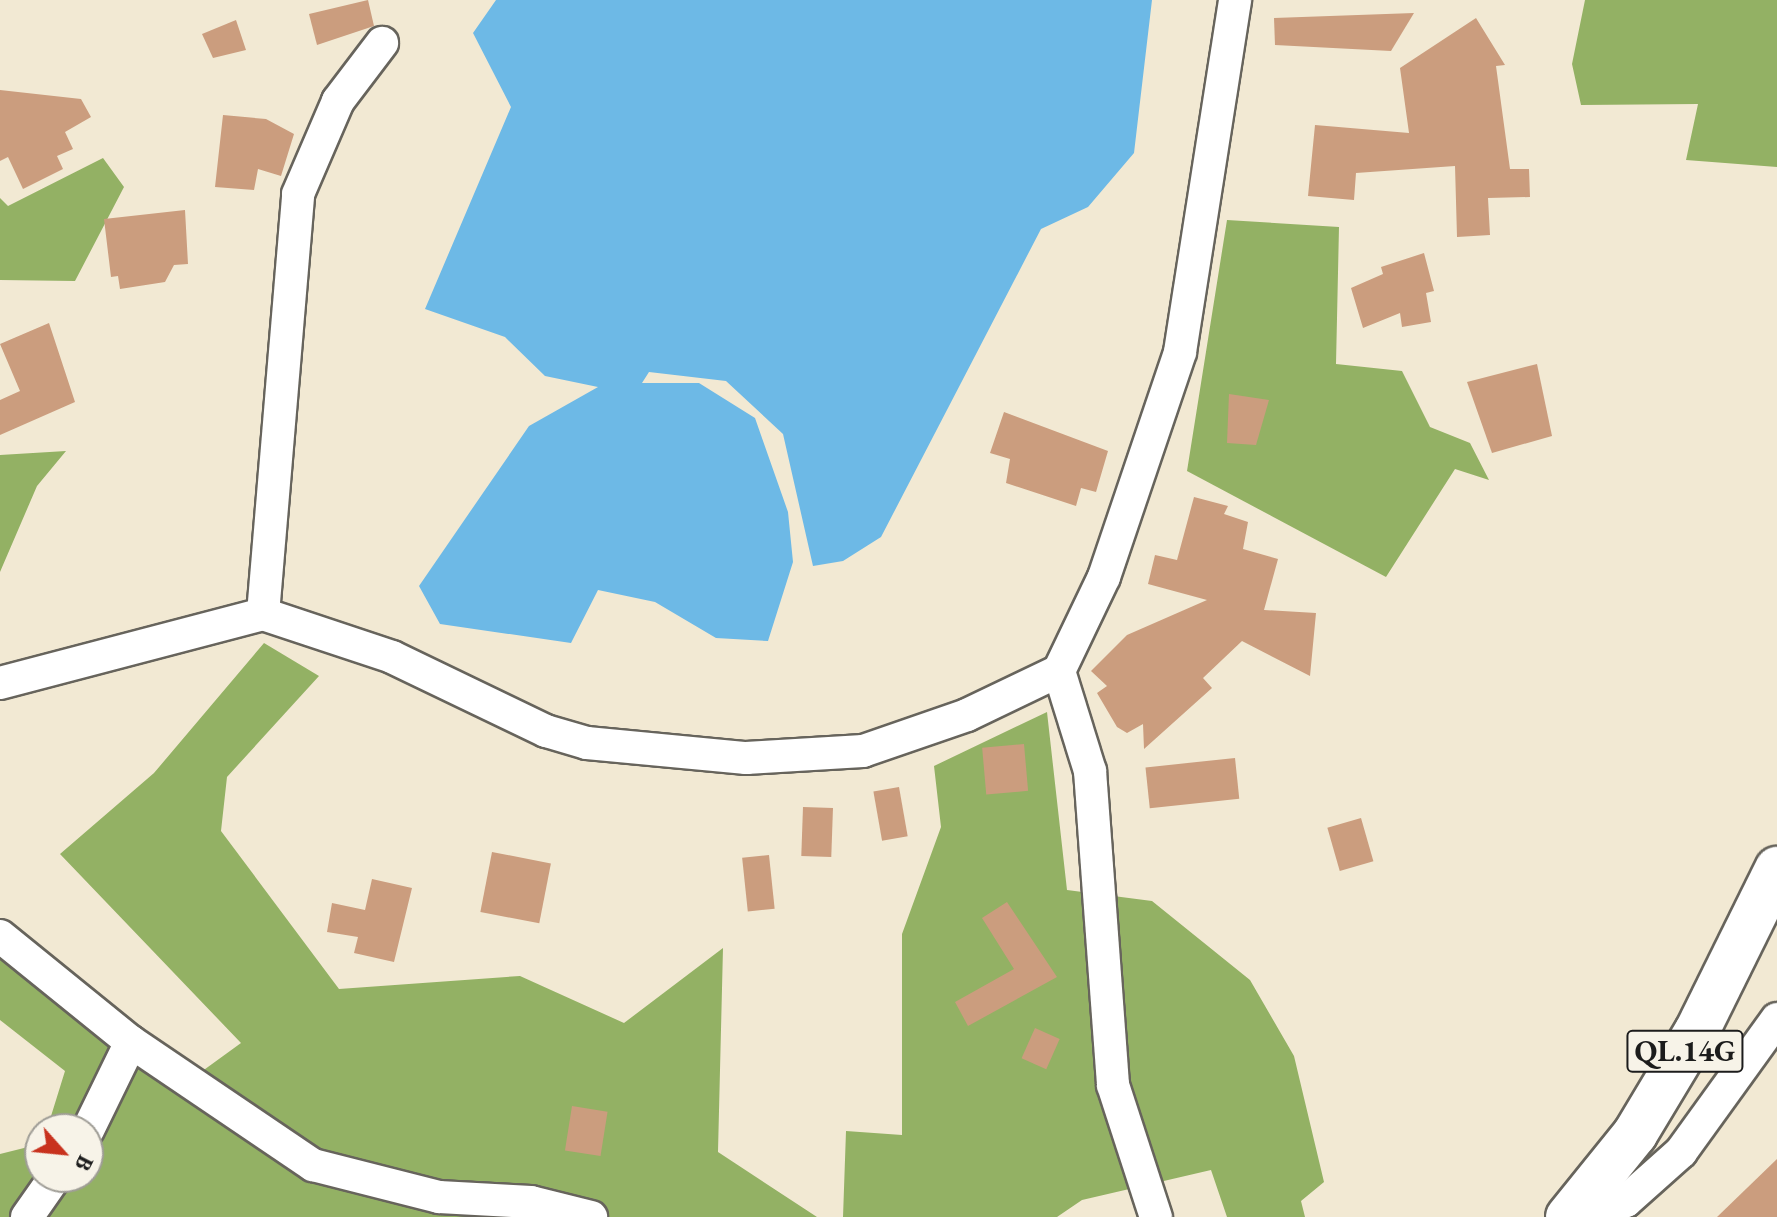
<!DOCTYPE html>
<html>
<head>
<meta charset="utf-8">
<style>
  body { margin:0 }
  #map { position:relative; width:1777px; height:1217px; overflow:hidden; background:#f2e9d3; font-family:"EB Garamond",serif }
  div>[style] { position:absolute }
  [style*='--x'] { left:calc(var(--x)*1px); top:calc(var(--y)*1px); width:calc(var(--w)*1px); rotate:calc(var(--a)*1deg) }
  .forest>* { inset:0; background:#93b164 }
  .water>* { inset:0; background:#6db9e6 }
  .building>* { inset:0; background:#cb9d7e; transform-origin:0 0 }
  .roads { filter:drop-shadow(2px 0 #67645c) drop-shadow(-2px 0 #67645c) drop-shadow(0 2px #67645c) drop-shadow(0 -2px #67645c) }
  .minor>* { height:32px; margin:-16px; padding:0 16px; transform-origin:16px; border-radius:16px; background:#fff }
  .primary>* { height:44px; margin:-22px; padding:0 22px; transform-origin:22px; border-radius:22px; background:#fff }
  span { translate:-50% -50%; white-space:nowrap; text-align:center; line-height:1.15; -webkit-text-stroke:7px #f7f3e8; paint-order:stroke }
  .shield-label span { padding:2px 6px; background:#f7f3e8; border:2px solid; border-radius:6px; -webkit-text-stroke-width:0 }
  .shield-label { font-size:30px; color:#1c1c1c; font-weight:700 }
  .north { position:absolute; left:24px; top:1113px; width:80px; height:80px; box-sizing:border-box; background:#f7f3e8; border:2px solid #9f9d96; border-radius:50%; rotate:117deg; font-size:22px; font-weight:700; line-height:32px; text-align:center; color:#1c1c1c }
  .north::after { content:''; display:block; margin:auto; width:28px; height:36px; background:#c8321e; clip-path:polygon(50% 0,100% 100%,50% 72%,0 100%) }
</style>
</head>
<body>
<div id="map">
  <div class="forest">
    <i style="clip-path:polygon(1585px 0,1777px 0,1777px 167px,1686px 160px,1698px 104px,1581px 105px,1572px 64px)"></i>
    <i style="clip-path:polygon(103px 158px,124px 187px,75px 281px,0 280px,0 198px,8px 206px)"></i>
    <i style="clip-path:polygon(1227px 220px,1339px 227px,1336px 364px,1402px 371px,1430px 427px,1470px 443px,1489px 480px,1455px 469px,1386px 577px,1187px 471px)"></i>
    <i style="clip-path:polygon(66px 451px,37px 486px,0 572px,0 455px)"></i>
    <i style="clip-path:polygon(264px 643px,319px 676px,227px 777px,221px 831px,339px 989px,520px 976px,624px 1023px,723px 948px,718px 1152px,817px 1217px,0 1217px,0 1154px,40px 1144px,40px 1177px,88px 1177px,88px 1129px,47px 1129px,65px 1071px,0 1020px,0 949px,179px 1088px,241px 1043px,60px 854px,154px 773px)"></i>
    <i style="clip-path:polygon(1047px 712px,1067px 890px,1152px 901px,1250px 980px,1294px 1056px,1324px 1182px,1301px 1201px,1305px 1217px,1227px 1217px,1211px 1170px,1082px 1200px,1057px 1217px,843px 1217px,846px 1131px,902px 1135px,902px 934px,941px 827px,934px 766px)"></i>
  </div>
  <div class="water">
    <i style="clip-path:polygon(496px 0,1152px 0,1134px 153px,1088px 207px,1041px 229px,881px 537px,843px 561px,813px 566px,783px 434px,726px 381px,649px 372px,642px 383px,699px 383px,755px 418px,788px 512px,793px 562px,768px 641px,716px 638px,655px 602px,598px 590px,571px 643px,440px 624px,419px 586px,529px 426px,598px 387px,545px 376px,505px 337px,425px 309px,511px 107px,473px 33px)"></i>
  </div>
  <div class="building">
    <i style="clip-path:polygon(368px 0,374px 26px,317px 45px,309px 14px)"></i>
    <i style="clip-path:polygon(1414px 13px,1391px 51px,1275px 45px,1274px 18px)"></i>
    <i style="clip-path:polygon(1476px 18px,1505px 65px,1496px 66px,1510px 169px,1529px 169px,1530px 197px,1488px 198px,1490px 235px,1457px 237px,1455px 166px,1356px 173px,1354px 200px,1308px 196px,1315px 125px,1409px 133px,1400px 68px)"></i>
    <i style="clip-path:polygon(236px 20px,246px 50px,213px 58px,202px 34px)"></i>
    <i style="clip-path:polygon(0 90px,81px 99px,91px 117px,65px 132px,73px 149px,57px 156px,63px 169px,23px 189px,8px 157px,0 161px)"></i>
    <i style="clip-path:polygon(223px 115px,266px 119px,294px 134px,281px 176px,258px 169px,254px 190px,215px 187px)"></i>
    <i style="clip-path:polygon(185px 210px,188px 264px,174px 265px,165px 282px,120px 289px,118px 276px,111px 277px,104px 219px)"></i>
    <i style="clip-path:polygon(1424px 253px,1434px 291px,1426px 293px,1431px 322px,1402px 327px,1400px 313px,1363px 328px,1351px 288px,1383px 274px,1381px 267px)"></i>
    <i style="clip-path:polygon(49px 323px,75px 402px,0 435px,0 400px,20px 391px,0 344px)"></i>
    <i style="clip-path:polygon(1537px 364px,1552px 436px,1492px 453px,1467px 382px)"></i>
    <i style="clip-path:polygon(1229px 394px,1269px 400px,1256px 445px,1227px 443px)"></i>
    <i style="clip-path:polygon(1004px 412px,1108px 451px,1096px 492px,1081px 488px,1076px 506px,1006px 483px,1010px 459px,990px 453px)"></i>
    <i style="clip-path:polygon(1194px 497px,1228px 506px,1224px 514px,1248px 522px,1243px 549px,1278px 559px,1264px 610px,1316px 613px,1310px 676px,1242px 641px,1203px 678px,1212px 688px,1144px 749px,1143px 724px,1127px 733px,1117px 727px,1097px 693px,1107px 686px,1091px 671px,1127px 635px,1207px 600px,1148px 584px,1155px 555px,1177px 560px)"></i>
    <i style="left:1024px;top:744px;width:47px;height:42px;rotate:85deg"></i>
    <i style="left:1235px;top:758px;width:41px;height:90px;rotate:84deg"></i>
    <i style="left:899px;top:787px;width:50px;height:26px;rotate:80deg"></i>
    <i style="left:803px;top:807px;width:30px;height:49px;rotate:2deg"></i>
    <i style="left:1361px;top:818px;width:45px;height:35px;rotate:74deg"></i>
    <i style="left:492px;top:852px;width:60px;height:61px;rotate:11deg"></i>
    <i style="left:769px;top:855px;width:54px;height:27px;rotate:84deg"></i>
    <i style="clip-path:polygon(372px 879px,412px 888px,394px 962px,354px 953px,358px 937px,327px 932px,332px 903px,365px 910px)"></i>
    <i style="clip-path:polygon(1007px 902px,1057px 977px,968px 1026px,955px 1002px,1014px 969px,982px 918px)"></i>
    <i style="left:1035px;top:1028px;width:27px;height:33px;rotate:24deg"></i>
    <i style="left:572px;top:1106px;width:36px;height:45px;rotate:9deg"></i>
    <i style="clip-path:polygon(1777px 1159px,1777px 1217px,1717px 1217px)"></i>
  </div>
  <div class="roads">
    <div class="minor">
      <i style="--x:263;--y:614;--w:421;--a:-85.2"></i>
      <i style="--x:298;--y:194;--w:101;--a:-66.7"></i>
      <i style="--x:338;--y:101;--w:73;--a:-52.8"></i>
      <i style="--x:1059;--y:671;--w:105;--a:72.8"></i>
      <i style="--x:1090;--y:771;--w:315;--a:85.8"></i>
      <i style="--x:1113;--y:1085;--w:139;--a:72"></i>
      <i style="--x:0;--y:683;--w:272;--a:-14.7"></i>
      <i style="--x:263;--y:614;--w:136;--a:18.4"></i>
      <i style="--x:392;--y:657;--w:171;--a:25.7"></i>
      <i style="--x:546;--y:731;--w:43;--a:16.3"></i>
      <i style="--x:587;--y:743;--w:160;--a:5.4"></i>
      <i style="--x:746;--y:758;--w:117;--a:-3.4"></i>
      <i style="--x:863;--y:751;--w:110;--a:-19.1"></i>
      <i style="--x:967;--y:715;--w:102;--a:-25.6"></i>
      <i style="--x:1059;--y:671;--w:104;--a:-64.4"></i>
      <i style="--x:1104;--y:577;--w:237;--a:-71.3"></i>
      <i style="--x:1180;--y:352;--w:356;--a:-81.1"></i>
      <i style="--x:0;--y:936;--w:169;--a:39"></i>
      <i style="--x:88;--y:1130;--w:98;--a:-64"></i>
      <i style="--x:131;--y:1042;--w:220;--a:34.1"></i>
      <i style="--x:313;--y:1165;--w:130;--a:14.3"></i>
      <i style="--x:439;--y:1197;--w:92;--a:3.1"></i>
      <i style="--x:531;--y:1202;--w:62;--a:14"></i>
      <i style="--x:27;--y:1217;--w:49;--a:-55"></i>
      <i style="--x:1587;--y:1217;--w:42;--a:-22.3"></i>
      <i style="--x:1626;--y:1201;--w:74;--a:-41.7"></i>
      <i style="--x:1681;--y:1152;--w:164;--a:-54.2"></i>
    </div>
    <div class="primary">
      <i style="--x:1568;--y:1217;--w:107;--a:-51.1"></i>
      <i style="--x:1635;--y:1134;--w:120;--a:-59"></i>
      <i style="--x:1697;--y:1031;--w:181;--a:-63.7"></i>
    </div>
  </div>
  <div class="shield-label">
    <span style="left:1685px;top:1051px">QL.14G</span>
  </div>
  <div class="north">B</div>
</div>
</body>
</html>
